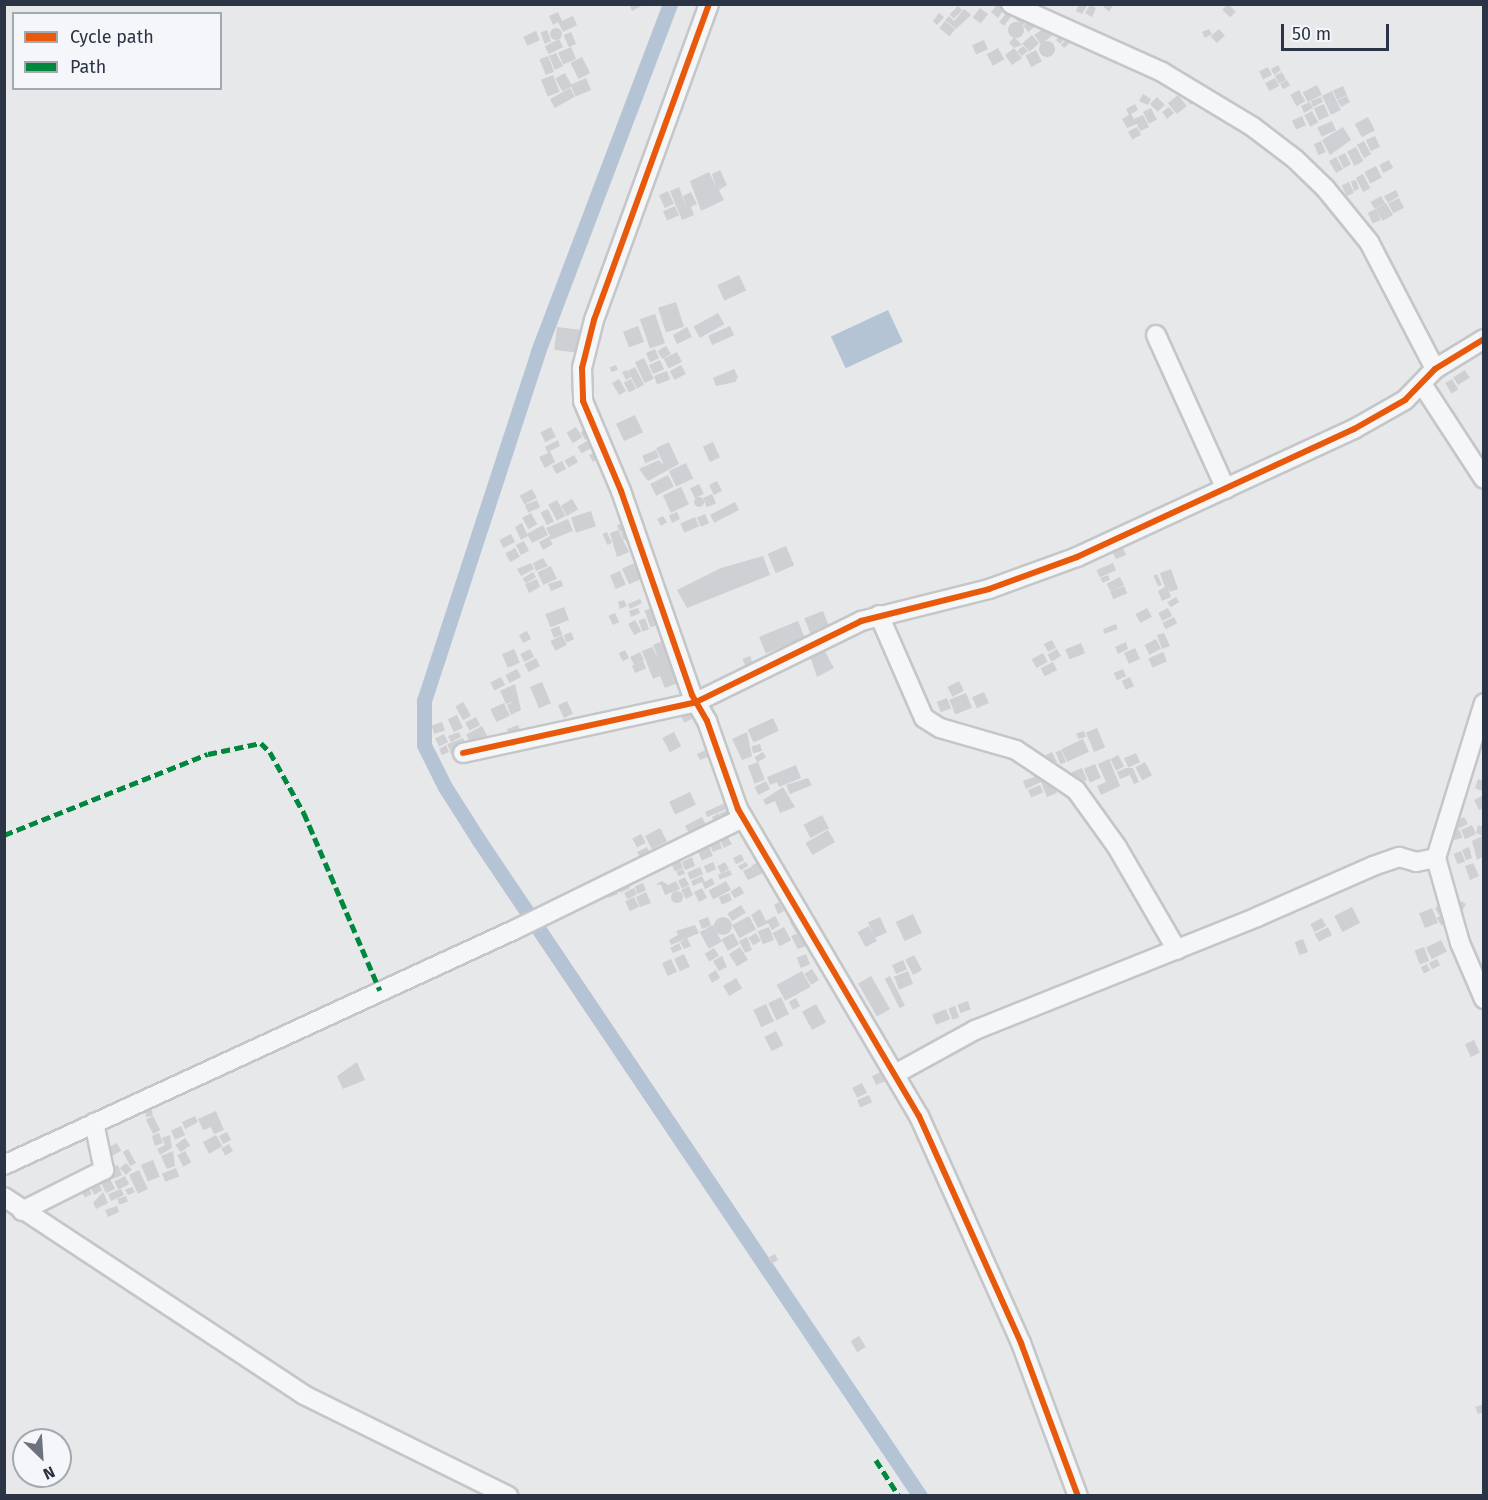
<!DOCTYPE html>
<html>
<head>
<meta charset="utf-8">
<style>
  body { margin:0 }
  #map { position:relative; width:1488px; height:1500px; overflow:hidden; background:#e6e8ea; font-family:"Fira Sans",sans-serif }
  div>[style] { position:absolute }
  [style*='--x'] { left:calc(var(--x)*1px); top:calc(var(--y)*1px); width:calc(var(--w)*1px); rotate:calc(var(--a)*1deg) }
  .water>* { inset:0; background:#b4c4d5; transform-origin:0 0 }
  .canal>* { height:15px; margin:-7.5px; padding:0 7.5px; transform-origin:7.5px; border-radius:7.5px; background:#b4c4d5 }
  .building>* { inset:0; background:#ced0d3; transform-origin:0 0 }
  .round { border-radius:50% }
  .roads { filter:drop-shadow(2px 0 #c4c6c8) drop-shadow(-2px 0 #c4c6c8) drop-shadow(0 2px #c4c6c8) drop-shadow(0 -2px #c4c6c8) }
  .minor>* { height:18px; margin:-9px; padding:0 9px; transform-origin:9px; border-radius:9px; background:#f5f6f7 }
  .quiet>* { height:4.5px; margin-top:-2.25px; transform-origin:0; background:repeating-linear-gradient(90deg,#00873e 0 9px,transparent 0 13.5px) }
  .cycleway>* { height:6px; margin:-3px; padding:0 3px; transform-origin:3px; border-radius:3px; background:#e8590c }
  span { translate:-50% -50%; white-space:nowrap; text-align:center; line-height:1.15; -webkit-text-stroke:6px #f4f6f9; paint-order:stroke }
  .frame { position:absolute; inset:0; border:6px solid #2b3445; pointer-events:none }
  .legend { position:absolute; left:12px; top:12px; width:210px; height:78px; box-sizing:border-box; background:#f4f6f9; border:2px solid #a4a8b1; margin:0; padding:8px 10px; list-style:none; font-size:18px; color:#2b3445 }
  .legend li { display:flex; align-items:center; gap:12px; height:30px }
  .legend b { width:30px; border:2px solid #a4a8b1 }
  .north { position:absolute; left:12px; top:1428px; width:60px; height:60px; box-sizing:border-box; background:#f4f6f9; border:2px solid #a4a8b1; border-radius:50%; rotate:155deg; font-size:16px; font-weight:700; line-height:24px; text-align:center; color:#2b3445 }
  .north::after { content:''; display:block; margin:auto; width:21px; height:27px; background:#6c737f; clip-path:polygon(50% 0,100% 100%,50% 72%,0 100%) }
  .scale { position:absolute; left:1281px; top:24px; width:108px; height:27px; box-sizing:border-box; border:3px solid #2b3445; border-top:0; padding-left:8px; font-size:18px; line-height:21px; white-space:nowrap; color:#2b3445; -webkit-text-stroke:4px #f4f6f9; paint-order:stroke }
</style>
</head>
<body>
<div id="map">
  <div class="water">
    <i style="left:888px;top:310px;width:35px;height:63px;rotate:65deg"></i>
  </div>
  <div class="canal">
    <i style="--x:670;--y:4;--w:372;--a:110.8"></i>
    <i style="--x:538;--y:352;--w:366;--a:108.1"></i>
    <i style="--x:424;--y:700;--w:45;--a:90"></i>
    <i style="--x:424;--y:745;--w:47;--a:63.4"></i>
    <i style="--x:445;--y:787;--w:62;--a:57.6"></i>
    <i style="--x:478;--y:839;--w:792;--a:56.07"></i>
  </div>
  <div class="building">
    <i style="clip-path:polygon(629px 4px,645px 4px,632px 11px)"></i>
    <i style="clip-path:polygon(1079px 4px,1088px 4px,1082px 14px,1076px 11px)"></i>
    <i style="clip-path:polygon(1101px 4px,1114px 4px,1109px 12px)"></i>
    <i style="left:1228px;top:4px;width:11px;height:8px;rotate:45deg"></i>
    <i style="clip-path:polygon(997px 5px,1005px 8px,998px 18px,991px 12px)"></i>
    <i style="clip-path:polygon(1090px 5px,1096px 8px,1092px 17px,1085px 13px)"></i>
    <i style="left:958px;top:6px;width:6px;height:12px;rotate:45deg"></i>
    <i style="left:980px;top:8px;width:10px;height:12px;rotate:37deg"></i>
    <i style="clip-path:polygon(964px 9px,971px 15px,956px 29px,945px 20px,949px 16px,954px 21px)"></i>
    <i style="left:1008px;top:11px;width:6px;height:14px;rotate:39deg"></i>
    <i style="left:1023px;top:11px;width:10px;height:11px;rotate:45deg"></i>
    <i style="clip-path:polygon(558px 12px,562px 21px,573px 16px,577px 25px,563px 32px,558px 22px,553px 25px,549px 16px)"></i>
    <i style="clip-path:polygon(939px 13px,944px 17px,937px 25px,933px 21px)"></i>
    <i style="left:1030px;top:20px;width:8px;height:9px;rotate:50deg"></i>
    <i style="left:945px;top:21px;width:13px;height:9px;rotate:39deg"></i>
    <i class="round" style="left:1008px;top:22px;width:16px;height:16px"></i>
    <i style="left:1046px;top:27px;width:11px;height:14px;rotate:56deg"></i>
    <i class="round" style="left:550px;top:28px;width:12px;height:12px"></i>
    <i style="clip-path:polygon(1209px 29px,1212px 34px,1205px 38px,1202px 32px)"></i>
    <i style="left:1219px;top:29px;width:9px;height:11px;rotate:49deg"></i>
    <i style="left:547px;top:30px;width:12px;height:7px;rotate:70deg"></i>
    <i style="left:536px;top:31px;width:10px;height:14px;rotate:66deg"></i>
    <i style="left:571px;top:32px;width:13px;height:8px;rotate:67deg"></i>
    <i style="clip-path:polygon(1064px 32px,1068px 35px,1060px 44px,1056px 40px)"></i>
    <i style="left:1032px;top:35px;width:11px;height:13px;rotate:49deg"></i>
    <i style="clip-path:polygon(1069px 36px,1073px 40px,1064px 48px,1061px 45px)"></i>
    <i style="clip-path:polygon(1014px 37px,1022px 45px,1014px 48px,1022px 58px,1012px 65px,1005px 55px,1014px 48px,1009px 43px)"></i>
    <i style="left:559px;top:39px;width:9px;height:16px;rotate:63deg"></i>
    <i style="left:984px;top:40px;width:10px;height:13px;rotate:66deg"></i>
    <i class="round" style="left:1039px;top:41px;width:16px;height:16px"></i>
    <i style="clip-path:polygon(1023px 46px,1028px 51px,1022px 56px,1017px 51px)"></i>
    <i style="left:571px;top:47px;width:13px;height:14px;rotate:67deg"></i>
    <i style="left:998px;top:48px;width:13px;height:13px;rotate:61deg"></i>
    <i style="left:1036px;top:50px;width:13px;height:12px;rotate:63deg"></i>
    <i style="clip-path:polygon(556px 53px,563px 66px,555px 70px,549px 56px)"></i>
    <i style="left:548px;top:56px;width:17px;height:9px;rotate:69deg"></i>
    <i style="left:582px;top:57px;width:18px;height:13px;rotate:63deg"></i>
    <i style="clip-path:polygon(1278px 65px,1281px 70px,1274px 75px,1271px 69px)"></i>
    <i style="left:1268px;top:67px;width:9px;height:10px;rotate:63deg"></i>
    <i style="left:1282px;top:72px;width:9px;height:8px;rotate:63deg"></i>
    <i style="left:565px;top:73px;width:15px;height:11px;rotate:62deg"></i>
    <i style="left:553px;top:75px;width:18px;height:13px;rotate:68deg"></i>
    <i style="left:586px;top:78px;width:13px;height:17px;rotate:67deg"></i>
    <i style="left:1275px;top:78px;width:9px;height:11px;rotate:63deg"></i>
    <i style="left:1287px;top:80px;width:6px;height:8px;rotate:59deg"></i>
    <i style="left:1317px;top:85px;width:11px;height:16px;rotate:63deg"></i>
    <i style="left:1343px;top:86px;width:10px;height:11px;rotate:66deg"></i>
    <i style="left:1189px;top:87px;width:14px;height:11px;rotate:45deg"></i>
    <i style="left:570px;top:88px;width:10px;height:23px;rotate:61deg"></i>
    <i style="left:1299px;top:90px;width:13px;height:10px;rotate:61deg"></i>
    <i style="left:1332px;top:91px;width:21px;height:11px;rotate:65deg"></i>
    <i style="clip-path:polygon(1143px 94px,1151px 99px,1148px 105px,1139px 101px)"></i>
    <i style="left:1178px;top:95px;width:14px;height:13px;rotate:51deg"></i>
    <i style="clip-path:polygon(1347px 96px,1350px 102px,1341px 107px,1337px 100px)"></i>
    <i style="left:1157px;top:97px;width:11px;height:10px;rotate:45deg"></i>
    <i style="clip-path:polygon(1321px 97px,1323px 102px,1313px 107px,1311px 101px)"></i>
    <i style="clip-path:polygon(1310px 102px,1313px 108px,1304px 113px,1301px 106px)"></i>
    <i style="clip-path:polygon(1135px 104px,1138px 110px,1131px 114px,1134px 119px,1143px 115px,1149px 127px,1140px 131px,1137px 124px,1127px 128px,1122px 119px,1129px 115px,1126px 109px)"></i>
    <i style="left:1324px;top:104px;width:13px;height:11px;rotate:67deg"></i>
    <i style="clip-path:polygon(1169px 107px,1174px 113px,1167px 119px,1162px 112px)"></i>
    <i style="left:1151px;top:108px;width:13px;height:9px;rotate:63deg"></i>
    <i style="left:1312px;top:111px;width:13px;height:9px;rotate:61deg"></i>
    <i style="left:1302px;top:116px;width:10px;height:11px;rotate:66deg"></i>
    <i style="left:1368px;top:117px;width:15px;height:15px;rotate:62deg"></i>
    <i style="left:1332px;top:121px;width:10px;height:16px;rotate:66deg"></i>
    <i style="left:1137px;top:127px;width:9px;height:10px;rotate:63deg"></i>
    <i style="clip-path:polygon(1343px 127px,1351px 140px,1330px 155px,1322px 140px)"></i>
    <i style="left:1375px;top:136px;width:12px;height:10px;rotate:66deg"></i>
    <i style="left:1321px;top:141px;width:12px;height:8px;rotate:66deg"></i>
    <i style="left:1364px;top:141px;width:15px;height:8px;rotate:62deg"></i>
    <i style="left:1356px;top:147px;width:16px;height:10px;rotate:63deg"></i>
    <i style="left:1345px;top:153px;width:13px;height:8px;rotate:63deg"></i>
    <i style="left:1336px;top:157px;width:14px;height:8px;rotate:60deg"></i>
    <i style="left:1389px;top:160px;width:9px;height:11px;rotate:63deg"></i>
    <i style="left:1376px;top:166px;width:13px;height:13px;rotate:63deg"></i>
    <i style="clip-path:polygon(720px 170px,727px 185px,719px 190px,724px 200px,701px 211px,690px 181px,709px 172px,716px 186px,712px 174px)"></i>
    <i style="left:1363px;top:174px;width:16px;height:8px;rotate:63deg"></i>
    <i style="clip-path:polygon(1356px 180px,1359px 189px,1354px 191px,1351px 181px)"></i>
    <i style="left:1349px;top:182px;width:12px;height:8px;rotate:66deg"></i>
    <i style="clip-path:polygon(679px 187px,687px 209px,683px 196px,691px 192px,697px 204px,691px 207px,694px 215px,682px 220px,670px 191px)"></i>
    <i style="clip-path:polygon(1396px 190px,1399px 196px,1388px 203px,1384px 196px)"></i>
    <i style="left:668px;top:191px;width:14px;height:10px;rotate:65deg"></i>
    <i style="left:1381px;top:196px;width:8px;height:12px;rotate:60deg"></i>
    <i style="left:1399px;top:198px;width:11px;height:12px;rotate:63deg"></i>
    <i style="left:1386px;top:203px;width:14px;height:12px;rotate:60deg"></i>
    <i style="left:675px;top:206px;width:10px;height:13px;rotate:66deg"></i>
    <i style="left:1376px;top:209px;width:12px;height:9px;rotate:66deg"></i>
    <i style="left:739px;top:275px;width:17px;height:24px;rotate:65deg"></i>
    <i style="left:676px;top:302px;width:26px;height:19px;rotate:72deg"></i>
    <i style="left:718px;top:313px;width:13px;height:28px;rotate:61deg"></i>
    <i style="left:655px;top:314px;width:31px;height:16px;rotate:71deg"></i>
    <i style="left:638px;top:326px;width:17px;height:16px;rotate:69deg"></i>
    <i style="left:730px;top:326px;width:10px;height:24px;rotate:66deg"></i>
    <i style="left:557px;top:327px;width:23px;height:23px;rotate:7deg"></i>
    <i style="clip-path:polygon(687px 327px,692px 337px,677px 344px,673px 335px)"></i>
    <i style="left:666px;top:346px;width:9px;height:10px;rotate:58deg"></i>
    <i style="left:655px;top:349px;width:10px;height:10px;rotate:66deg"></i>
    <i style="left:677px;top:352px;width:11px;height:15px;rotate:63deg"></i>
    <i style="left:644px;top:358px;width:23px;height:10px;rotate:65deg"></i>
    <i style="left:660px;top:360px;width:10px;height:12px;rotate:66deg"></i>
    <i style="left:616px;top:365px;width:5px;height:7px;rotate:68deg"></i>
    <i style="left:681px;top:365px;width:10px;height:13px;rotate:61deg"></i>
    <i style="left:635px;top:367px;width:20px;height:8px;rotate:63deg"></i>
    <i style="clip-path:polygon(734px 369px,738px 377px,735px 382px,716px 386px,713px 378px)"></i>
    <i style="clip-path:polygon(627px 370px,631px 377px,626px 380px,622px 372px)"></i>
    <i style="left:1465px;top:370px;width:9px;height:14px;rotate:58deg"></i>
    <i style="left:667px;top:371px;width:9px;height:14px;rotate:69deg"></i>
    <i style="left:619px;top:379px;width:14px;height:8px;rotate:60deg"></i>
    <i style="left:631px;top:379px;width:11px;height:8px;rotate:63deg"></i>
    <i style="left:1452px;top:379px;width:12px;height:8px;rotate:59deg"></i>
    <i style="left:635px;top:415px;width:19px;height:21px;rotate:65deg"></i>
    <i style="left:551px;top:427px;width:11px;height:12px;rotate:63deg"></i>
    <i style="left:576px;top:427px;width:12px;height:11px;rotate:59deg"></i>
    <i style="left:589px;top:427px;width:9px;height:10px;rotate:58deg"></i>
    <i style="clip-path:polygon(558px 440px,560px 446px,550px 451px,555px 462px,545px 468px,539px 457px,548px 453px,545px 447px)"></i>
    <i style="left:587px;top:441px;width:8px;height:11px;rotate:60deg"></i>
    <i style="clip-path:polygon(669px 442px,679px 464px,648px 481px,639px 469px,659px 460px,664px 465px,656px 448px)"></i>
    <i style="left:713px;top:442px;width:17px;height:11px;rotate:66deg"></i>
    <i style="clip-path:polygon(600px 450px,603px 456px,593px 462px,589px 455px)"></i>
    <i style="left:656px;top:450px;width:8px;height:15px;rotate:67deg"></i>
    <i style="left:574px;top:455px;width:8px;height:11px;rotate:60deg"></i>
    <i style="left:562px;top:461px;width:9px;height:11px;rotate:63deg"></i>
    <i style="left:686px;top:463px;width:17px;height:19px;rotate:65deg"></i>
    <i style="left:668px;top:475px;width:13px;height:20px;rotate:63deg"></i>
    <i style="left:717px;top:481px;width:11px;height:9px;rotate:63deg"></i>
    <i style="left:699px;top:484px;width:11px;height:10px;rotate:63deg"></i>
    <i style="left:681px;top:487px;width:19px;height:20px;rotate:65deg"></i>
    <i style="left:532px;top:489px;width:10px;height:14px;rotate:61deg"></i>
    <i style="left:712px;top:494px;width:10px;height:10px;rotate:66deg"></i>
    <i class="round" style="left:694px;top:497px;width:10px;height:10px"></i>
    <i style="left:572px;top:499px;width:12px;height:13px;rotate:59deg"></i>
    <i style="left:537px;top:500px;width:8px;height:13px;rotate:67deg"></i>
    <i style="left:557px;top:500px;width:18px;height:10px;rotate:61deg"></i>
    <i style="left:735px;top:502px;width:9px;height:28px;rotate:63deg"></i>
    <i style="left:548px;top:509px;width:14px;height:8px;rotate:65deg"></i>
    <i style="left:591px;top:511px;width:16px;height:21px;rotate:72deg"></i>
    <i style="clip-path:polygon(677px 512px,680px 519px,672px 523px,669px 515px)"></i>
    <i style="left:531px;top:513px;width:13px;height:10px;rotate:61deg"></i>
    <i style="left:705px;top:514px;width:10px;height:9px;rotate:66deg"></i>
    <i style="clip-path:polygon(663px 516px,667px 522px,661px 526px,657px 519px)"></i>
    <i style="left:695px;top:517px;width:10px;height:16px;rotate:66deg"></i>
    <i style="clip-path:polygon(568px 519px,573px 531px,550px 540px,553px 544px,543px 550px,539px 542px,550px 536px,546px 528px)"></i>
    <i style="left:627px;top:521px;width:8px;height:11px;rotate:67deg"></i>
    <i style="clip-path:polygon(522px 523px,527px 534px,543px 525px,548px 535px,532px 543px,528px 536px,521px 540px,515px 527px)"></i>
    <i style="left:630px;top:529px;width:8px;height:10px;rotate:67deg"></i>
    <i style="clip-path:polygon(618px 530px,629px 552px,617px 557px,610px 533px)"></i>
    <i style="left:607px;top:532px;width:12px;height:5px;rotate:66deg"></i>
    <i style="left:511px;top:534px;width:9px;height:13px;rotate:63deg"></i>
    <i style="left:524px;top:541px;width:11px;height:9px;rotate:63deg"></i>
    <i style="left:786px;top:546px;width:21px;height:20px;rotate:67deg"></i>
    <i style="left:515px;top:548px;width:10px;height:11px;rotate:61deg"></i>
    <i style="clip-path:polygon(1123px 548px,1126px 555px,1116px 559px,1113px 553px)"></i>
    <i style="clip-path:polygon(763px 556px,770px 575px,687px 608px,677px 590px,721px 568px)"></i>
    <i style="clip-path:polygon(543px 558px,548px 566px,536px 571px,533px 563px)"></i>
    <i style="left:641px;top:560px;width:17px;height:21px;rotate:65deg"></i>
    <i style="clip-path:polygon(531px 563px,534px 569px,521px 576px,517px 569px)"></i>
    <i style="left:1113px;top:563px;width:8px;height:18px;rotate:67deg"></i>
    <i style="left:551px;top:566px;width:14px;height:15px;rotate:65deg"></i>
    <i style="clip-path:polygon(1171px 569px,1178px 589px,1170px 592px,1167px 586px,1171px 597px,1162px 601px,1158px 591px,1165px 587px,1160px 573px)"></i>
    <i style="left:620px;top:571px;width:15px;height:11px;rotate:67deg"></i>
    <i style="left:533px;top:572px;width:6px;height:12px;rotate:59deg"></i>
    <i style="left:1157px;top:574px;width:12px;height:4px;rotate:66deg"></i>
    <i style="left:1108px;top:575px;width:5px;height:8px;rotate:68deg"></i>
    <i style="left:1120px;top:577px;width:9px;height:15px;rotate:63deg"></i>
    <i style="clip-path:polygon(537px 579px,540px 587px,529px 593px,525px 584px)"></i>
    <i style="clip-path:polygon(561px 580px,563px 586px,551px 591px,548px 584px)"></i>
    <i style="left:1124px;top:586px;width:8px;height:15px;rotate:67deg"></i>
    <i style="left:1176px;top:597px;width:6px;height:10px;rotate:59deg"></i>
    <i style="clip-path:polygon(640px 599px,642px 603px,630px 609px,628px 604px)"></i>
    <i style="clip-path:polygon(624px 600px,627px 606px,620px 609px,618px 602px)"></i>
    <i style="left:564px;top:607px;width:14px;height:20px;rotate:69deg"></i>
    <i style="left:655px;top:607px;width:18px;height:11px;rotate:71deg"></i>
    <i style="clip-path:polygon(638px 608px,640px 613px,631px 617px,629px 611px)"></i>
    <i style="left:1147px;top:608px;width:10px;height:13px;rotate:61deg"></i>
    <i style="left:1168px;top:608px;width:9px;height:11px;rotate:63deg"></i>
    <i style="left:823px;top:611px;width:17px;height:20px;rotate:69deg"></i>
    <i style="left:615px;top:613px;width:10px;height:7px;rotate:66deg"></i>
    <i style="left:1174px;top:617px;width:7px;height:13px;rotate:63deg"></i>
    <i style="left:645px;top:618px;width:12px;height:7px;rotate:70deg"></i>
    <i style="left:635px;top:620px;width:13px;height:8px;rotate:61deg"></i>
    <i style="left:798px;top:621px;width:18px;height:42px;rotate:68deg"></i>
    <i style="left:1116px;top:624px;width:5px;height:14px;rotate:68deg"></i>
    <i style="left:559px;top:626px;width:9px;height:9px;rotate:69deg"></i>
    <i style="left:527px;top:631px;width:9px;height:9px;rotate:63deg"></i>
    <i style="left:571px;top:632px;width:8px;height:8px;rotate:67deg"></i>
    <i style="clip-path:polygon(1164px 633px,1170px 646px,1162px 649px,1157px 635px)"></i>
    <i style="left:562px;top:635px;width:11px;height:13px;rotate:63deg"></i>
    <i style="clip-path:polygon(667px 639px,680px 682px,665px 688px,660px 676px,653px 679px,642px 651px,652px 647px,658px 658px,653px 645px)"></i>
    <i style="left:1156px;top:639px;width:11px;height:13px;rotate:63deg"></i>
    <i style="left:1052px;top:640px;width:9px;height:9px;rotate:63deg"></i>
    <i style="clip-path:polygon(1126px 642px,1128px 649px,1118px 654px,1115px 647px)"></i>
    <i style="left:1081px;top:643px;width:11px;height:17px;rotate:68deg"></i>
    <i style="clip-path:polygon(821px 644px,834px 668px,817px 677px,808px 650px)"></i>
    <i style="left:1135px;top:648px;width:12px;height:12px;rotate:66deg"></i>
    <i style="left:514px;top:649px;width:15px;height:13px;rotate:67deg"></i>
    <i style="left:530px;top:649px;width:9px;height:11px;rotate:63deg"></i>
    <i style="left:1057px;top:649px;width:8px;height:11px;rotate:60deg"></i>
    <i style="left:625px;top:650px;width:9px;height:7px;rotate:63deg"></i>
    <i style="left:640px;top:652px;width:9px;height:11px;rotate:63deg"></i>
    <i style="left:1163px;top:652px;width:10px;height:16px;rotate:66deg"></i>
    <i style="left:1043px;top:653px;width:10px;height:13px;rotate:61deg"></i>
    <i style="left:750px;top:656px;width:9px;height:8px;rotate:69deg"></i>
    <i style="left:536px;top:658px;width:9px;height:13px;rotate:63deg"></i>
    <i style="left:643px;top:661px;width:8px;height:12px;rotate:67deg"></i>
    <i style="left:1053px;top:662px;width:9px;height:14px;rotate:63deg"></i>
    <i style="left:517px;top:669px;width:9px;height:13px;rotate:63deg"></i>
    <i style="left:1123px;top:669px;width:8px;height:10px;rotate:67deg"></i>
    <i style="left:501px;top:677px;width:9px;height:12px;rotate:63deg"></i>
    <i style="left:1130px;top:677px;width:10px;height:9px;rotate:66deg"></i>
    <i style="left:959px;top:681px;width:11px;height:13px;rotate:63deg"></i>
    <i style="left:542px;top:682px;width:23px;height:13px;rotate:67deg"></i>
    <i style="clip-path:polygon(515px 684px,521px 710px,511px 715px,507px 705px,514px 701px,506px 704px,500px 691px)"></i>
    <i style="left:984px;top:692px;width:12px;height:13px;rotate:66deg"></i>
    <i style="left:966px;top:693px;width:16px;height:18px;rotate:68deg"></i>
    <i style="left:947px;top:698px;width:11px;height:11px;rotate:68deg"></i>
    <i style="left:567px;top:701px;width:14px;height:10px;rotate:65deg"></i>
    <i style="left:463px;top:702px;width:16px;height:9px;rotate:60deg"></i>
    <i style="left:504px;top:703px;width:14px;height:15px;rotate:65deg"></i>
    <i style="left:691px;top:707px;width:11px;height:13px;rotate:63deg"></i>
    <i style="left:457px;top:715px;width:14px;height:10px;rotate:65deg"></i>
    <i style="left:476px;top:717px;width:9px;height:12px;rotate:63deg"></i>
    <i style="left:773px;top:718px;width:14px;height:28px;rotate:65deg"></i>
    <i style="left:442px;top:722px;width:9px;height:11px;rotate:72deg"></i>
    <i style="left:518px;top:725px;width:9px;height:12px;rotate:69deg"></i>
    <i style="left:482px;top:726px;width:15px;height:18px;rotate:62deg"></i>
    <i style="left:1097px;top:728px;width:21px;height:12px;rotate:67deg"></i>
    <i style="left:1084px;top:731px;width:6px;height:8px;rotate:72deg"></i>
    <i style="clip-path:polygon(459px 732px,461px 737px,451px 742px,448px 736px)"></i>
    <i style="left:674px;top:732px;width:16px;height:13px;rotate:63deg"></i>
    <i style="clip-path:polygon(747px 732px,752px 756px,742px 760px,732px 739px)"></i>
    <i style="left:444px;top:734px;width:9px;height:10px;rotate:63deg"></i>
    <i style="left:463px;top:738px;width:11px;height:17px;rotate:68deg"></i>
    <i style="left:1083px;top:739px;width:14px;height:24px;rotate:65deg"></i>
    <i style="left:760px;top:744px;width:7px;height:9px;rotate:74deg"></i>
    <i style="clip-path:polygon(446px 745px,449px 752px,442px 755px,439px 749px)"></i>
    <i style="clip-path:polygon(712px 747px,715px 754px,700px 760px,697px 754px)"></i>
    <i style="left:1061px;top:750px;width:13px;height:6px;rotate:67deg"></i>
    <i style="left:763px;top:752px;width:6px;height:10px;rotate:59deg"></i>
    <i style="left:1052px;top:752px;width:11px;height:10px;rotate:63deg"></i>
    <i style="left:1136px;top:753px;width:10px;height:13px;rotate:66deg"></i>
    <i style="left:1118px;top:755px;width:13px;height:9px;rotate:61deg"></i>
    <i style="clip-path:polygon(1109px 759px,1120px 786px,1101px 795px,1097px 786px,1106px 782px,1098px 764px)"></i>
    <i style="left:758px;top:762px;width:19px;height:11px;rotate:69deg"></i>
    <i style="left:1145px;top:762px;width:15px;height:11px;rotate:62deg"></i>
    <i style="left:1095px;top:764px;width:15px;height:12px;rotate:67deg"></i>
    <i style="clip-path:polygon(796px 765px,801px 778px,779px 787px,777px 782px,770px 785px,767px 777px)"></i>
    <i style="left:1082px;top:768px;width:13px;height:11px;rotate:67deg"></i>
    <i style="clip-path:polygon(1126px 768px,1133px 768px,1139px 782px,1134px 784px,1130px 775px,1120px 779px,1117px 772px)"></i>
    <i style="clip-path:polygon(1048px 772px,1057px 793px,1047px 797px,1041px 782px,1026px 789px,1023px 781px)"></i>
    <i style="clip-path:polygon(808px 778px,812px 785px,790px 794px,786px 785px)"></i>
    <i style="clip-path:polygon(1478px 779px,1484px 781px,1484px 792px,1475px 788px)"></i>
    <i style="left:766px;top:781px;width:9px;height:13px;rotate:63deg"></i>
    <i style="left:1040px;top:785px;width:8px;height:13px;rotate:67deg"></i>
    <i style="clip-path:polygon(783px 787px,795px 807px,780px 813px,775px 801px,766px 805px,763px 800px)"></i>
    <i style="left:690px;top:792px;width:14px;height:23px;rotate:65deg"></i>
    <i style="clip-path:polygon(1484px 795px,1484px 808px,1479px 810px,1474px 800px)"></i>
    <i style="clip-path:polygon(725px 803px,727px 809px,707px 817px,705px 812px)"></i>
    <i style="left:728px;top:810px;width:8px;height:9px;rotate:67deg"></i>
    <i style="clip-path:polygon(719px 813px,722px 821px,715px 824px,712px 817px)"></i>
    <i style="left:822px;top:815px;width:15px;height:21px;rotate:62deg"></i>
    <i style="left:702px;top:817px;width:11px;height:19px;rotate:63deg"></i>
    <i style="clip-path:polygon(1464px 817px,1468px 824px,1455px 830px,1452px 822px)"></i>
    <i style="left:1472px;top:825px;width:10px;height:12px;rotate:66deg"></i>
    <i style="clip-path:polygon(1478px 825px,1484px 827px,1484px 836px,1476px 833px)"></i>
    <i style="left:660px;top:828px;width:15px;height:17px;rotate:62deg"></i>
    <i style="left:1459px;top:829px;width:9px;height:8px;rotate:69deg"></i>
    <i style="left:828px;top:830px;width:14px;height:26px;rotate:60deg"></i>
    <i style="left:641px;top:834px;width:10px;height:10px;rotate:61deg"></i>
    <i style="clip-path:polygon(727px 836px,732px 844px,724px 848px,720px 840px)"></i>
    <i style="clip-path:polygon(1482px 836px,1484px 856px,1477px 860px,1472px 841px)"></i>
    <i style="left:718px;top:838px;width:11px;height:10px;rotate:68deg"></i>
    <i style="left:707px;top:842px;width:15px;height:12px;rotate:67deg"></i>
    <i style="left:647px;top:847px;width:11px;height:11px;rotate:63deg"></i>
    <i style="clip-path:polygon(1469px 847px,1472px 858px,1466px 860px,1462px 850px)"></i>
    <i style="left:1461px;top:851px;width:11px;height:8px;rotate:68deg"></i>
    <i style="left:741px;top:854px;width:7px;height:9px;rotate:63deg"></i>
    <i style="left:678px;top:856px;width:13px;height:9px;rotate:67deg"></i>
    <i style="clip-path:polygon(692px 857px,695px 866px,685px 870px,682px 862px)"></i>
    <i style="left:713px;top:862px;width:8px;height:10px;rotate:67deg"></i>
    <i style="left:725px;top:862px;width:8px;height:9px;rotate:60deg"></i>
    <i style="clip-path:polygon(746px 862px,748px 866px,741px 870px,738px 866px)"></i>
    <i style="clip-path:polygon(758px 862px,763px 873px,748px 880px,743px 871px,751px 867px,755px 873px,751px 866px)"></i>
    <i style="clip-path:polygon(1473px 863px,1479px 876px,1470px 880px,1465px 866px)"></i>
    <i style="left:700px;top:867px;width:8px;height:14px;rotate:67deg"></i>
    <i style="left:683px;top:869px;width:5px;height:7px;rotate:68deg"></i>
    <i style="left:730px;top:870px;width:5px;height:13px;rotate:68deg"></i>
    <i style="clip-path:polygon(702px 876px,705px 882px,712px 878px,715px 884px,705px 889px,702px 882px,693px 886px,691px 881px)"></i>
    <i style="left:685px;top:877px;width:9px;height:8px;rotate:63deg"></i>
    <i style="left:627px;top:881px;width:8px;height:11px;rotate:67deg"></i>
    <i style="clip-path:polygon(662px 881px,668px 885px,676px 881px,680px 889px,665px 895px,661px 885px,656px 884px)"></i>
    <i style="left:726px;top:881px;width:10px;height:20px;rotate:61deg"></i>
    <i style="left:643px;top:883px;width:8px;height:9px;rotate:67deg"></i>
    <i style="clip-path:polygon(615px 886px,618px 894px,608px 898px,605px 891px)"></i>
    <i style="clip-path:polygon(689px 886px,693px 895px,686px 899px,681px 890px)"></i>
    <i style="left:740px;top:886px;width:8px;height:11px;rotate:60deg"></i>
    <i style="left:634px;top:888px;width:7px;height:11px;rotate:63deg"></i>
    <i style="left:702px;top:888px;width:11px;height:9px;rotate:63deg"></i>
    <i class="round" style="left:671px;top:891px;width:12px;height:12px"></i>
    <i style="clip-path:polygon(646px 892px,651px 903px,640px 907px,636px 897px)"></i>
    <i style="left:729px;top:893px;width:8px;height:11px;rotate:67deg"></i>
    <i style="left:634px;top:897px;width:11px;height:10px;rotate:63deg"></i>
    <i style="left:1459px;top:900px;width:8px;height:13px;rotate:30deg"></i>
    <i style="left:1447px;top:901px;width:8px;height:14px;rotate:60deg"></i>
    <i style="clip-path:polygon(779px 902px,784px 911px,778px 914px,774px 905px)"></i>
    <i style="left:741px;top:905px;width:9px;height:16px;rotate:58deg"></i>
    <i style="left:1352px;top:907px;width:18px;height:20px;rotate:63deg"></i>
    <i style="left:1432px;top:908px;width:16px;height:14px;rotate:68deg"></i>
    <i style="clip-path:polygon(760px 909px,766px 921px,775px 916px,780px 925px,772px 930px,768px 923px,758px 928px,751px 915px)"></i>
    <i style="left:1446px;top:912px;width:9px;height:11px;rotate:58deg"></i>
    <i style="left:913px;top:914px;width:21px;height:19px;rotate:65deg"></i>
    <i style="left:801px;top:915px;width:13px;height:13px;rotate:61deg"></i>
    <i style="left:749px;top:916px;width:15px;height:19px;rotate:62deg"></i>
    <i style="left:708px;top:917px;width:9px;height:10px;rotate:69deg"></i>
    <i style="left:880px;top:917px;width:17px;height:13px;rotate:66deg"></i>
    <i class="round" style="left:714px;top:917px;width:18px;height:18px"></i>
    <i style="left:1322px;top:918px;width:9px;height:13px;rotate:63deg"></i>
    <i style="clip-path:polygon(695px 925px,699px 933px,671px 945px,669px 940px,678px 935px,676px 931px)"></i>
    <i style="left:713px;top:925px;width:19px;height:15px;rotate:62deg"></i>
    <i style="left:869px;top:926px;width:17px;height:13px;rotate:62deg"></i>
    <i style="left:769px;top:927px;width:14px;height:12px;rotate:69deg"></i>
    <i style="left:784px;top:927px;width:15px;height:13px;rotate:62deg"></i>
    <i style="left:1328px;top:927px;width:9px;height:15px;rotate:63deg"></i>
    <i style="clip-path:polygon(800px 932px,804px 940px,813px 935px,817px 942px,798px 949px,791px 936px)"></i>
    <i style="left:733px;top:933px;width:13px;height:13px;rotate:61deg"></i>
    <i style="left:756px;top:933px;width:9px;height:9px;rotate:58deg"></i>
    <i style="clip-path:polygon(747px 937px,752px 950px,745px 953px,739px 941px)"></i>
    <i style="clip-path:polygon(687px 938px,691px 946px,684px 949px,680px 942px)"></i>
    <i style="left:1303px;top:939px;width:14px;height:9px;rotate:69deg"></i>
    <i style="left:1441px;top:940px;width:13px;height:17px;rotate:63deg"></i>
    <i style="clip-path:polygon(679px 943px,682px 949px,673px 953px,670px 948px)"></i>
    <i style="left:740px;top:947px;width:15px;height:13px;rotate:58deg"></i>
    <i style="left:1424px;top:947px;width:15px;height:10px;rotate:70deg"></i>
    <i style="left:714px;top:948px;width:9px;height:11px;rotate:58deg"></i>
    <i style="left:684px;top:954px;width:14px;height:11px;rotate:65deg"></i>
    <i style="left:806px;top:954px;width:11px;height:10px;rotate:68deg"></i>
    <i style="left:914px;top:955px;width:17px;height:10px;rotate:62deg"></i>
    <i style="clip-path:polygon(722px 956px,727px 967px,719px 971px,713px 961px)"></i>
    <i style="left:671px;top:959px;width:14px;height:10px;rotate:65deg"></i>
    <i style="left:1437px;top:959px;width:7px;height:9px;rotate:63deg"></i>
    <i style="left:903px;top:960px;width:10px;height:12px;rotate:66deg"></i>
    <i style="left:1427px;top:964px;width:7px;height:7px;rotate:63deg"></i>
    <i style="left:812px;top:969px;width:13px;height:9px;rotate:58deg"></i>
    <i style="clip-path:polygon(716px 970px,720px 978px,712px 983px,708px 975px)"></i>
    <i style="left:802px;top:971px;width:18px;height:29px;rotate:61deg"></i>
    <i style="left:908px;top:971px;width:14px;height:15px;rotate:69deg"></i>
    <i style="left:871px;top:976px;width:38px;height:15px;rotate:60deg"></i>
    <i style="left:890px;top:976px;width:33px;height:6px;rotate:63deg"></i>
    <i style="left:736px;top:978px;width:12px;height:15px;rotate:59deg"></i>
    <i style="left:781px;top:997px;width:19px;height:14px;rotate:65deg"></i>
    <i style="left:796px;top:998px;width:9px;height:8px;rotate:63deg"></i>
    <i style="left:968px;top:1001px;width:9px;height:11px;rotate:72deg"></i>
    <i style="left:766px;top:1004px;width:19px;height:14px;rotate:65deg"></i>
    <i style="left:816px;top:1004px;width:21px;height:16px;rotate:61deg"></i>
    <i style="left:955px;top:1006px;width:12px;height:7px;rotate:70deg"></i>
    <i style="left:946px;top:1009px;width:11px;height:15px;rotate:68deg"></i>
    <i style="left:776px;top:1031px;width:16px;height:13px;rotate:63deg"></i>
    <i style="left:1474px;top:1040px;width:14px;height:10px;rotate:65deg"></i>
    <i style="clip-path:polygon(357px 1062px,365px 1080px,343px 1089px,337px 1076px)"></i>
    <i style="left:883px;top:1071px;width:10px;height:12px;rotate:66deg"></i>
    <i style="left:862px;top:1083px;width:11px;height:11px;rotate:63deg"></i>
    <i style="left:869px;top:1095px;width:8px;height:13px;rotate:67deg"></i>
    <i style="left:151px;top:1106px;width:10px;height:7px;rotate:79deg"></i>
    <i style="clip-path:polygon(216px 1111px,224px 1130px,214px 1134px,211px 1127px,203px 1130px,198px 1119px)"></i>
    <i style="left:153px;top:1116px;width:16px;height:8px;rotate:63deg"></i>
    <i style="clip-path:polygon(195px 1116px,198px 1122px,185px 1129px,182px 1122px)"></i>
    <i style="left:181px;top:1126px;width:10px;height:11px;rotate:66deg"></i>
    <i style="left:227px;top:1132px;width:9px;height:9px;rotate:63deg"></i>
    <i style="clip-path:polygon(159px 1133px,163px 1143px,155px 1146px,152px 1136px)"></i>
    <i style="clip-path:polygon(170px 1135px,172px 1148px,160px 1155px,157px 1149px,165px 1145px,162px 1138px)"></i>
    <i style="left:216px;top:1135px;width:13px;height:15px;rotate:61deg"></i>
    <i style="left:185px;top:1138px;width:9px;height:12px;rotate:54deg"></i>
    <i style="left:117px;top:1143px;width:9px;height:13px;rotate:63deg"></i>
    <i style="left:229px;top:1144px;width:8px;height:9px;rotate:60deg"></i>
    <i style="clip-path:polygon(128px 1149px,136px 1163px,130px 1166px,123px 1152px)"></i>
    <i style="clip-path:polygon(173px 1151px,175px 1166px,167px 1169px,161px 1156px)"></i>
    <i style="left:185px;top:1151px;width:13px;height:9px;rotate:61deg"></i>
    <i style="left:153px;top:1160px;width:18px;height:13px;rotate:68deg"></i>
    <i style="left:126px;top:1163px;width:9px;height:8px;rotate:49deg"></i>
    <i style="left:118px;top:1165px;width:11px;height:10px;rotate:68deg"></i>
    <i style="left:176px;top:1168px;width:9px;height:15px;rotate:69deg"></i>
    <i style="left:139px;top:1170px;width:21px;height:11px;rotate:65deg"></i>
    <i style="left:106px;top:1171px;width:20px;height:10px;rotate:63deg"></i>
    <i style="left:125px;top:1176px;width:9px;height:12px;rotate:63deg"></i>
    <i style="left:96px;top:1179px;width:13px;height:9px;rotate:61deg"></i>
    <i style="left:87px;top:1185px;width:10px;height:8px;rotate:61deg"></i>
    <i style="clip-path:polygon(132px 1187px,135px 1192px,128px 1195px,125px 1190px)"></i>
    <i style="clip-path:polygon(121px 1189px,124px 1195px,111px 1201px,108px 1194px)"></i>
    <i style="clip-path:polygon(103px 1192px,108px 1203px,96px 1209px,93px 1203px)"></i>
    <i style="left:126px;top:1196px;width:6px;height:9px;rotate:72deg"></i>
    <i style="clip-path:polygon(117px 1206px,119px 1212px,108px 1217px,105px 1210px)"></i>
    <i style="left:775px;top:1254px;width:7px;height:8px;rotate:63deg"></i>
    <i style="left:859px;top:1336px;width:13px;height:10px;rotate:58deg"></i>
    <i style="clip-path:polygon(1484px 1404px,1484px 1412px,1478px 1414px,1475px 1407px)"></i>
  </div>
  <div class="roads">
    <div class="minor">
      <i style="--x:709;--y:4;--w:336;--a:110"></i>
      <i style="--x:594;--y:320;--w:49;--a:104"></i>
      <i style="--x:582;--y:368;--w:33;--a:88"></i>
      <i style="--x:583;--y:401;--w:98;--a:67.1"></i>
      <i style="--x:621;--y:491;--w:216;--a:70.8"></i>
      <i style="--x:692;--y:695;--w:30;--a:60"></i>
      <i style="--x:707;--y:721;--w:93;--a:70.6"></i>
      <i style="--x:738;--y:809;--w:356;--a:59.5"></i>
      <i style="--x:919;--y:1116;--w:249;--a:65.8"></i>
      <i style="--x:1021;--y:1343;--w:163;--a:69.6"></i>
      <i style="--x:1011;--y:4;--w:166;--a:24.2"></i>
      <i style="--x:1162;--y:72;--w:106;--a:31.1"></i>
      <i style="--x:1253;--y:127;--w:53;--a:37.3"></i>
      <i style="--x:1295;--y:159;--w:42;--a:44"></i>
      <i style="--x:1325;--y:188;--w:70;--a:50.8"></i>
      <i style="--x:1369;--y:242;--w:143;--a:62.5"></i>
      <i style="--x:1156;--y:335;--w:169;--a:65.6"></i>
      <i style="--x:1422;--y:384;--w:113;--a:56.9"></i>
      <i style="--x:879;--y:615;--w:112;--a:66.4"></i>
      <i style="--x:924;--y:718;--w:19;--a:32"></i>
      <i style="--x:940;--y:728;--w:79;--a:16.1"></i>
      <i style="--x:1016;--y:750;--w:72;--a:33.7"></i>
      <i style="--x:1076;--y:790;--w:70;--a:54.3"></i>
      <i style="--x:1117;--y:847;--w:119;--a:59.8"></i>
      <i style="--x:463;--y:753;--w:239;--a:-12.3"></i>
      <i style="--x:696;--y:702;--w:184;--a:-26.1"></i>
      <i style="--x:861;--y:621;--w:132;--a:-14"></i>
      <i style="--x:989;--y:589;--w:94;--a:-20"></i>
      <i style="--x:1077;--y:557;--w:305;--a:-24.8"></i>
      <i style="--x:1354;--y:429;--w:59;--a:-29.6"></i>
      <i style="--x:1405;--y:400;--w:43;--a:-45.9"></i>
      <i style="--x:1435;--y:369;--w:57;--a:-31.5"></i>
      <i style="--x:1436;--y:858;--w:88;--a:74.2"></i>
      <i style="--x:1460;--y:943;--w:61;--a:66.8"></i>
      <i style="--x:895;--y:1074;--w:91;--a:-28.8"></i>
      <i style="--x:975;--y:1030;--w:304;--a:-21.8"></i>
      <i style="--x:1257;--y:917;--w:127;--a:-23.7"></i>
      <i style="--x:1373;--y:866;--w:28;--a:-19"></i>
      <i style="--x:1399;--y:857;--w:18;--a:16"></i>
      <i style="--x:1416;--y:862;--w:20;--a:-11"></i>
      <i style="--x:1436;--y:858;--w:162;--a:-72.8"></i>
      <i style="--x:4;--y:1165;--w:562;--a:-24.74"></i>
      <i style="--x:514;--y:930;--w:255;--a:-26.1"></i>
      <i style="--x:4;--y:1197;--w:359;--a:33.4"></i>
      <i style="--x:304;--y:1395;--w:228;--a:26.3"></i>
      <i style="--x:22;--y:1211;--w:92;--a:-26.6"></i>
      <i style="--x:104;--y:1170;--w:48;--a:-102"></i>
    </div>
  </div>
  <div class="quiet">
    <i style="--x:4;--y:835;--w:219;--a:-21.7"></i>
    <i style="--x:208;--y:754;--w:54;--a:-11.7"></i>
    <i style="--x:261;--y:743;--w:13;--a:45"></i>
    <i style="--x:270;--y:752;--w:70;--a:60.9"></i>
    <i style="--x:304;--y:813;--w:193;--a:66.8"></i>
    <i style="--x:876;--y:1460;--w:43;--a:57.4"></i>
  </div>
  <div class="cycleway">
    <i style="--x:709;--y:4;--w:336;--a:110"></i>
    <i style="--x:594;--y:320;--w:49;--a:104"></i>
    <i style="--x:582;--y:368;--w:33;--a:88"></i>
    <i style="--x:583;--y:401;--w:98;--a:67.1"></i>
    <i style="--x:621;--y:491;--w:216;--a:70.8"></i>
    <i style="--x:692;--y:695;--w:30;--a:60"></i>
    <i style="--x:707;--y:721;--w:93;--a:70.6"></i>
    <i style="--x:738;--y:809;--w:356;--a:59.5"></i>
    <i style="--x:919;--y:1116;--w:249;--a:65.8"></i>
    <i style="--x:1021;--y:1343;--w:163;--a:69.6"></i>
    <i style="--x:463;--y:753;--w:239;--a:-12.3"></i>
    <i style="--x:696;--y:702;--w:184;--a:-26.1"></i>
    <i style="--x:861;--y:621;--w:132;--a:-14"></i>
    <i style="--x:989;--y:589;--w:94;--a:-20"></i>
    <i style="--x:1077;--y:557;--w:305;--a:-24.8"></i>
    <i style="--x:1354;--y:429;--w:59;--a:-29.6"></i>
    <i style="--x:1405;--y:400;--w:43;--a:-45.9"></i>
    <i style="--x:1435;--y:369;--w:57;--a:-31.5"></i>
  </div>
  <div class="frame"></div>
  <ul class="legend">
  <li><b style="height:8px;background:#e8590c"></b>Cycle path</li>
  <li><b style="height:8px;background:#00873e"></b>Path</li>
  </ul>
  <div class="north">N</div>
  <div class="scale">50 m</div>
</div>
</body>
</html>
